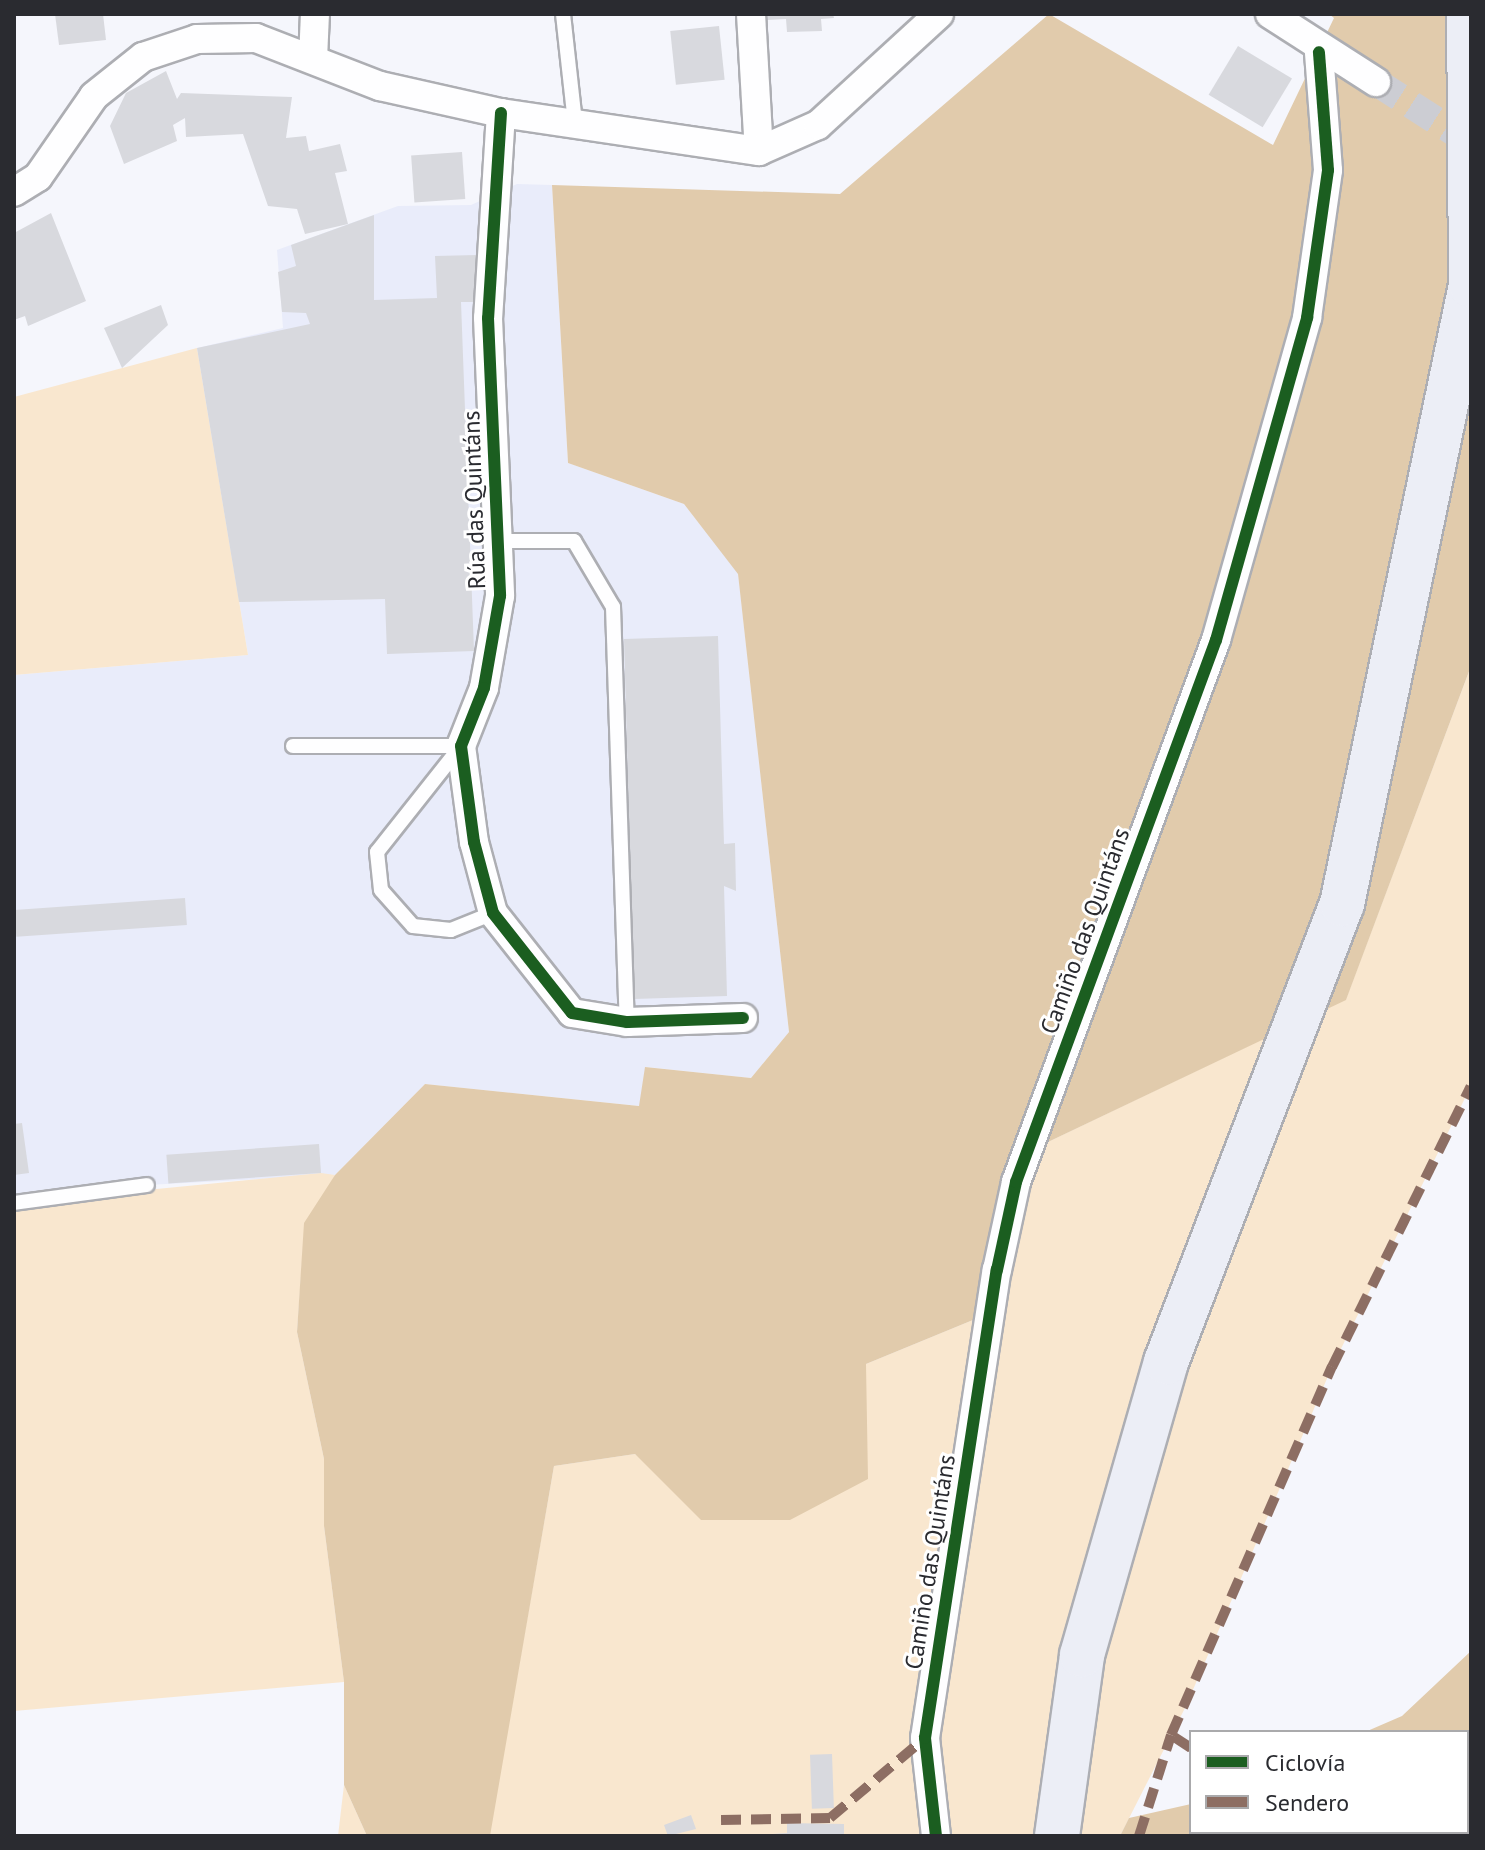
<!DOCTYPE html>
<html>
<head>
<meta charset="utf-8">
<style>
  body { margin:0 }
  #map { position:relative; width:1485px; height:1850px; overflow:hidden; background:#f5f6fc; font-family:"PT Sans",sans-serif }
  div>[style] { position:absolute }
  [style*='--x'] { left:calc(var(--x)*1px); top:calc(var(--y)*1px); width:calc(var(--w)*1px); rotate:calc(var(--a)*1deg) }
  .built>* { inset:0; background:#e9ecfa }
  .green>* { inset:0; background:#f9e7cf }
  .forest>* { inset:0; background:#e1cbac }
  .building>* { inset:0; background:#d8d9de; transform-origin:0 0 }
  .minor-tunnel>* { height:28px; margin-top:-14px; transform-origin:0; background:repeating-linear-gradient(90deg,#cccdd3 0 28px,transparent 0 42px) }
  .roads { filter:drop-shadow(2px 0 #adaeb3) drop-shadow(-2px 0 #adaeb3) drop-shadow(0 2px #adaeb3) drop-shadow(0 -2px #adaeb3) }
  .service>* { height:14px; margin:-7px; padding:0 7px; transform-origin:7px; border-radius:7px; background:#fefeff }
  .minor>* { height:28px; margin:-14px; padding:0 14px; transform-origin:14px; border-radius:14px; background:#fefeff }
  .trunk>* { height:44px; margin:-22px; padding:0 22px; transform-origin:22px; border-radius:22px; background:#eceef6 }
  .quiet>* { height:10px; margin-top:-5px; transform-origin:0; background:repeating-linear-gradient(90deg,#8d6e63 0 20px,transparent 0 30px) }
  .cycleway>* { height:12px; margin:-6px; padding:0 6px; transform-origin:6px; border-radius:6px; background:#1b5e20 }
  span { translate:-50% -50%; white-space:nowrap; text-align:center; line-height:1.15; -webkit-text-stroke:6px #fff; paint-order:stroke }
  .street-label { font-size:24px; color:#2a2b30 }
  .frame { position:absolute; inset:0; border:16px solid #2a2b30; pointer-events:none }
  .legend { position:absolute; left:1189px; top:1730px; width:280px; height:104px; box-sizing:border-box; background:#fff; border:2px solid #aaaaac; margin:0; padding:10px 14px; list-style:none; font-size:24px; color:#2a2b30 }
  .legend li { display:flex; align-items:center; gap:16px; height:40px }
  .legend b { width:40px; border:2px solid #aaaaac }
</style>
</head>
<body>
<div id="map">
  <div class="built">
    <i style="clip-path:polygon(517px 184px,552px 185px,568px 463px,684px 504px,738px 573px,789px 1032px,751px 1078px,646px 1067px,640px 1106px,425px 1084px,335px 1175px,147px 1185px,14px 1203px,14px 675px,248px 655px,197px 348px,283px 328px,277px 250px,398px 206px,471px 205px)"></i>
  </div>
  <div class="green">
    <i style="clip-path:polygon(197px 348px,248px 655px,14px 675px,14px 397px)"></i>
    <i style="clip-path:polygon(1471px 666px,1471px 1086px,1332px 1367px,1186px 1706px,1120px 1836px,489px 1836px,554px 1466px,635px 1454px,718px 1520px,790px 1520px,866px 1364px,990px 1313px,1027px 1152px,1346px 999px)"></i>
    <i style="clip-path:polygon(321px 1173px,335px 1175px,303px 1248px,297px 1332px,324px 1459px,324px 1526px,344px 1682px,14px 1711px,14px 1203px)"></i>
    <i style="clip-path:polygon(344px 1785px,367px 1836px,338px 1836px)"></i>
  </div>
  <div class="forest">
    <i style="clip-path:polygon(1049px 14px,1273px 145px,1334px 18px,1329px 14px,1471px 14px,1471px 666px,1346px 1000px,1027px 1152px,990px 1313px,866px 1364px,868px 1479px,790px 1520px,701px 1520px,635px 1454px,554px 1466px,490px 1836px,367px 1836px,344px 1785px,344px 1682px,324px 1526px,324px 1459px,297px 1332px,304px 1223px,335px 1175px,425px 1084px,639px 1106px,645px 1067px,751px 1078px,789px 1032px,738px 574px,684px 504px,568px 463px,552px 185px,840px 194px)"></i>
    <i style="clip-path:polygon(1471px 1651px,1471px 1794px,1467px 1796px,1467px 1732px,1365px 1732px,1402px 1716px)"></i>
    <i style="clip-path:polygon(1191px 1804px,1191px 1832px,1405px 1832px,1120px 1836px,1129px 1818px)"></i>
  </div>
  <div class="building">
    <i style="clip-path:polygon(55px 14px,103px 14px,106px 40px,59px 45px)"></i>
    <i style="clip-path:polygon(766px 14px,833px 14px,834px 18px,821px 19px,822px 31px,787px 32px,786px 19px,767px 20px)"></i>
    <i style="left:719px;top:26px;width:54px;height:49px;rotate:84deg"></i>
    <i style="left:1238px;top:46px;width:63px;height:57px;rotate:31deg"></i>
    <i style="clip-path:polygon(166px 71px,177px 99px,181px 93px,292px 97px,286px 138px,306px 136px,309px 151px,340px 144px,347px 171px,335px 173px,348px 224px,305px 234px,297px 209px,268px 206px,243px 134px,186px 137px,185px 118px,173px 125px,177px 141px,124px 164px,110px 126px,126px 93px)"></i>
    <i style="left:462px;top:152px;width:47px;height:51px;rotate:86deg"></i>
    <i style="clip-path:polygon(51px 213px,86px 301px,28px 326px,25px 316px,14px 320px,14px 233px)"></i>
    <i style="clip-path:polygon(374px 215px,374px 300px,437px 298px,435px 256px,477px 255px,478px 302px,461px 302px,474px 651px,387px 654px,385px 599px,239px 602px,197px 348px,310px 324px,306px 313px,282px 312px,278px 272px,296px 266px,291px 245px)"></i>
    <i style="clip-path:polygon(161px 305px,168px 325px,122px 368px,104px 328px)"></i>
    <i style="clip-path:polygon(718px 636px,724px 844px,735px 843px,736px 891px,724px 886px,727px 996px,634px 999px,624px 639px)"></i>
    <i style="left:185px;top:898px;width:27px;height:171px;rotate:86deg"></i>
    <i style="clip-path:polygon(22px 1123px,29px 1173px,14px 1175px,14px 1124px)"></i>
    <i style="left:319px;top:1144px;width:29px;height:153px;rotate:86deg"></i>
    <i style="left:832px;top:1754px;width:54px;height:22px;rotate:88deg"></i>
    <i style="clip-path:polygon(691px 1815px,696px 1829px,668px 1836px,664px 1825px)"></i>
    <i style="clip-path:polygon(787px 1823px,844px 1824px,844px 1836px,744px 1836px,787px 1833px)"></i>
  </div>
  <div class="minor-tunnel">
    <i style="--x:1376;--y:82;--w:113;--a:32.7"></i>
  </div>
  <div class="roads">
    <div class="service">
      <i style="--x:563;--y:14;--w:110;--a:83.7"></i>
      <i style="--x:498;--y:541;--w:76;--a:0"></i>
      <i style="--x:574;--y:541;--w:77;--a:59.4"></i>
      <i style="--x:613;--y:607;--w:415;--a:88.1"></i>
      <i style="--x:293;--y:746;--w:168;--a:0"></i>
      <i style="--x:461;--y:746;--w:135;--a:128.4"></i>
      <i style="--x:377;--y:852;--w:38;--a:84"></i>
      <i style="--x:381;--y:890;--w:48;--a:48.4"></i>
      <i style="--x:413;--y:926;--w:38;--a:6"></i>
      <i style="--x:451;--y:930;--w:45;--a:-22"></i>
      <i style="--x:14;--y:1203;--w:134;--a:-7.7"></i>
    </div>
    <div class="minor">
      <i style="--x:751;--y:14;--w:137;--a:86.7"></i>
      <i style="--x:1270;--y:14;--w:126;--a:32.7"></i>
      <i style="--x:313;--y:59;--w:45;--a:-87.5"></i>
      <i style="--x:501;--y:113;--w:205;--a:93.6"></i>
      <i style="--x:488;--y:318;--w:278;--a:87.5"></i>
      <i style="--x:500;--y:596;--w:93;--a:99.9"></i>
      <i style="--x:484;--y:688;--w:62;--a:111.6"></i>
      <i style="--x:461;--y:746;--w:97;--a:82.3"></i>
      <i style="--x:474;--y:842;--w:73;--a:75"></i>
      <i style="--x:493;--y:913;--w:127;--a:51.7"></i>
      <i style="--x:572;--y:1013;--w:56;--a:9.3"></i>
      <i style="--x:627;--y:1022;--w:116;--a:-2"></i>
      <i style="--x:14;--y:192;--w:28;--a:-32"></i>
      <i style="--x:38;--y:177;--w:98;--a:-55.3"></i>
      <i style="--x:94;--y:96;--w:63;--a:-38.5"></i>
      <i style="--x:143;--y:57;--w:57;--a:-18.4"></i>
      <i style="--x:197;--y:39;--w:59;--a:-1"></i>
      <i style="--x:256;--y:38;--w:133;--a:21.2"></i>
      <i style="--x:380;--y:86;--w:124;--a:12.6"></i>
      <i style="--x:501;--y:113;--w:261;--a:8.4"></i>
      <i style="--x:759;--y:151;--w:64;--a:-23.8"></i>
      <i style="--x:818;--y:125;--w:164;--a:-42.5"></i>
      <i style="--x:936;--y:1836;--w:99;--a:-96.4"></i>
      <i style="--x:925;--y:1738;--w:474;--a:-81.3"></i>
      <i style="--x:997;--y:1270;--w:90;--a:-77.8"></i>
      <i style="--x:1016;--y:1182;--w:578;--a:-69.75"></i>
      <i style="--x:1216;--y:640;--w:335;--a:-74.2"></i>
      <i style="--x:1307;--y:318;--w:149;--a:-81.9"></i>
      <i style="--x:1328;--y:170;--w:118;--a:-94.4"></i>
    </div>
    <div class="trunk">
      <i style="--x:1057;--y:1836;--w:183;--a:-82.1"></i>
      <i style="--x:1082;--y:1655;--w:305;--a:-74"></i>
      <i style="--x:1166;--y:1362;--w:491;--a:-69"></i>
      <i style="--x:1342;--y:904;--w:632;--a:-78.23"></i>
      <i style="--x:1471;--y:285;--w:271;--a:-90.4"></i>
    </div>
  </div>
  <div class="quiet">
    <i style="--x:1191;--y:1748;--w:24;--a:-147"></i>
    <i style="--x:1171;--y:1735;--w:402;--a:-66.4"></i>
    <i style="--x:1332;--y:1367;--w:313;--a:-63.7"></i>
    <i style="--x:721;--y:1820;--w:109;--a:-1.1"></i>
    <i style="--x:830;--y:1818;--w:124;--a:-40.1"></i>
    <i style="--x:1196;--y:1832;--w:4;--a:76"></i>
    <i style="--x:1139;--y:1836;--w:106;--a:-72.4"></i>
  </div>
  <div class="cycleway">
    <i style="--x:501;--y:113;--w:205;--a:93.6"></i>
    <i style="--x:488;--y:318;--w:278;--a:87.5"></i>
    <i style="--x:500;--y:596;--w:93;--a:99.9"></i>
    <i style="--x:484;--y:688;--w:62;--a:111.6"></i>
    <i style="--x:461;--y:746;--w:97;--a:82.3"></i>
    <i style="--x:474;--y:842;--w:73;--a:75"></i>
    <i style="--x:493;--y:913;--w:127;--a:51.7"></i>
    <i style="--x:572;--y:1013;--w:56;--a:9.3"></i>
    <i style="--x:627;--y:1022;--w:116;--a:-2"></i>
    <i style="--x:936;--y:1836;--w:99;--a:-96.4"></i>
    <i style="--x:925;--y:1738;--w:474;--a:-81.3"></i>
    <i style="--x:997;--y:1270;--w:90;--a:-77.8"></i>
    <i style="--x:1016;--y:1182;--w:578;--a:-69.75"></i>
    <i style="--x:1216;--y:640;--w:335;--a:-74.2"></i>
    <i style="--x:1307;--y:318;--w:149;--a:-81.9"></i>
    <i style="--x:1328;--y:170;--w:118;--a:-94.4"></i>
  </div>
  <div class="street-label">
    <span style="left:474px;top:500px;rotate:-92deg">Rúa das Quintáns</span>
    <span style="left:1085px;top:931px;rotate:-70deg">Camiño das Quintáns</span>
    <span style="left:930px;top:1562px;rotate:-81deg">Camiño das Quintáns</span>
  </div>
  <div class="frame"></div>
  <ul class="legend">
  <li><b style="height:10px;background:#1b5e20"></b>Ciclovía</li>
  <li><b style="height:10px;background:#8d6e63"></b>Sendero</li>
  </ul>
</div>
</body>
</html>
